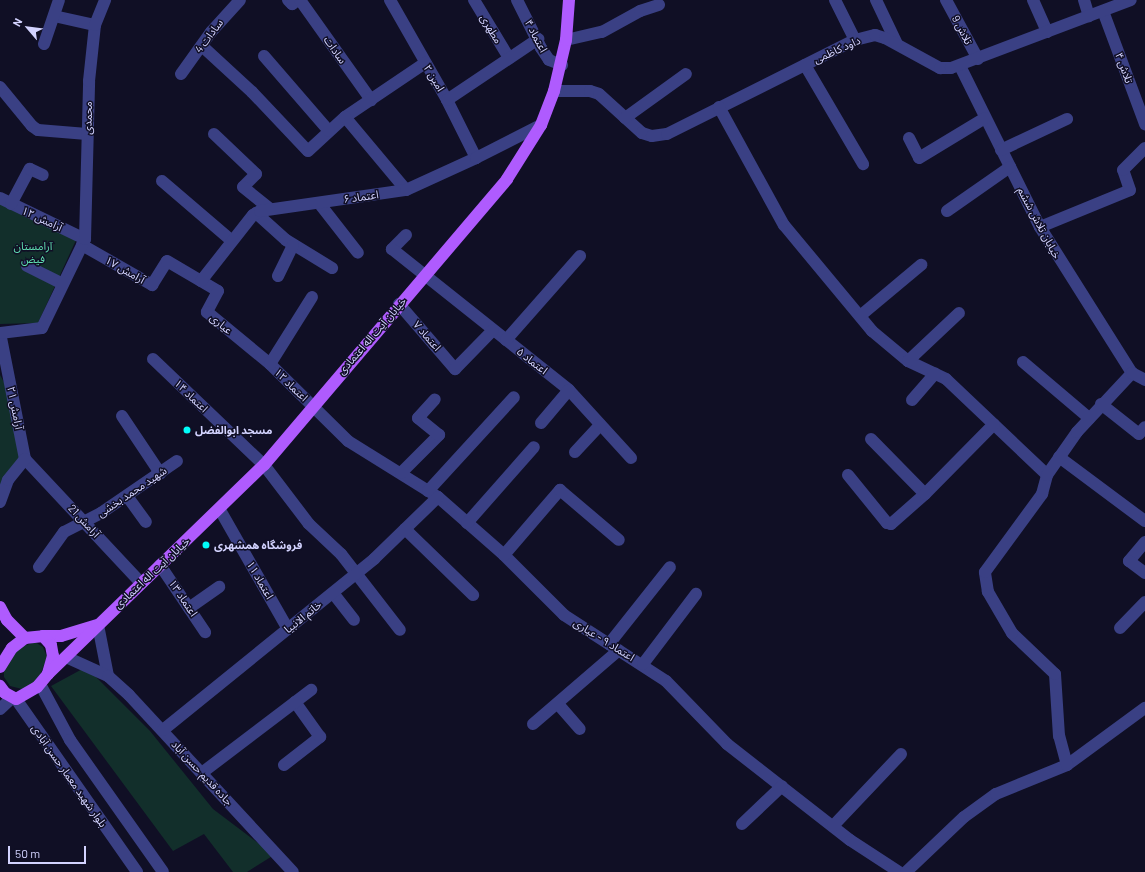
<!DOCTYPE html>
<html>
<head>
<meta charset="utf-8">
<style>
  body { margin:0 }
  #map { position:relative; width:1145px; height:872px; overflow:hidden; background:#100f25; font-family:Barlow,"Noto Sans Arabic",sans-serif }
  div>[style] { position:absolute }
  [style*='--x'] { left:calc(var(--x)*1px); top:calc(var(--y)*1px); width:calc(var(--w)*1px); rotate:calc(var(--a)*1deg) }
  .green>* { inset:0; background:#122f2b }
  .minor>* { height:12px; margin:-6px; padding:0 6px; transform-origin:6px; border-radius:6px; background:#3a4084 }
  .major>* { height:12px; margin:-6px; padding:0 6px; transform-origin:6px; border-radius:6px; background:#af5bfe }
  .dots>* { width:11px; height:11px; translate:-50% -50%; box-sizing:border-box; border:2px solid #100f25; border-radius:50% }
  span { translate:-50% -50%; white-space:nowrap; text-align:center; line-height:1.15; -webkit-text-stroke:3px #100f25; paint-order:stroke }
  .street-label { font-size:11px; color:#d3d3ff }
  .park-label { font-size:11px; color:#5fdfb1 }
  .poi-label { font-size:11px; color:#d3d3ff; font-weight:700 }
  .left { translate:0 -50%; text-align:left }
  .north { position:absolute; left:8px; top:8px; width:40px; height:40px; -webkit-text-stroke:3px #100f25; paint-order:stroke; rotate:298deg; font-size:11px; font-weight:700; line-height:16px; text-align:center; color:#d3d3ff }
  .north::after { content:''; display:block; margin:auto; width:14px; height:18px; background:#d3d3ff; clip-path:polygon(50% 0,100% 100%,50% 72%,0 100%) }
  .scale { position:absolute; left:8px; top:846px; width:78px; height:18px; box-sizing:border-box; border:2px solid #d3d3ff; border-top:0; padding-left:5px; font-size:12px; line-height:14px; white-space:nowrap; color:#d3d3ff; -webkit-text-stroke:3px #100f25; paint-order:stroke }
</style>
</head>
<body>
<div id="map">
  <div class="green">
    <i style="clip-path:polygon(0 202px,77px 238px,38px 323px,0 324px)"></i>
    <i style="clip-path:polygon(0 375px,9px 391px,22px 458px,0 490px)"></i>
    <i style="clip-path:polygon(35px 642px,43px 647px,47px 657px,38px 681px,22px 689px,10px 686px,4px 677px,4px 669px,18px 648px)"></i>
    <i style="clip-path:polygon(86px 667px,150px 731px,213px 809px,274px 855px,247px 872px,233px 872px,204px 834px,173px 851px,51px 686px)"></i>
  </div>
  <div class="minor">
    <i style="--x:288;--y:0;--w:6;--a:45"></i>
    <i style="--x:292;--y:4;--w:7;--a:-34"></i>
    <i style="--x:300;--y:0;--w:123;--a:54.6"></i>
    <i style="--x:390;--y:0;--w:115;--a:60.3"></i>
    <i style="--x:447;--y:100;--w:65;--a:63.4"></i>
    <i style="--x:474;--y:0;--w:68;--a:58.9"></i>
    <i style="--x:517;--y:0;--w:54;--a:63.4"></i>
    <i style="--x:541;--y:48;--w:14;--a:56"></i>
    <i style="--x:549;--y:60;--w:14;--a:21"></i>
    <i style="--x:835;--y:0;--w:45;--a:63.4"></i>
    <i style="--x:876;--y:0;--w:47;--a:64.5"></i>
    <i style="--x:946;--y:0;--w:67;--a:61.5"></i>
    <i style="--x:1033;--y:0;--w:35;--a:66"></i>
    <i style="--x:1084;--y:0;--w:17;--a:73"></i>
    <i style="--x:1103;--y:11;--w:121;--a:69.6"></i>
    <i style="--x:54;--y:16;--w:42;--a:12.4"></i>
    <i style="--x:566;--y:40;--w:37;--a:-13"></i>
    <i style="--x:602;--y:32;--w:43;--a:-28.9"></i>
    <i style="--x:640;--y:11;--w:20;--a:-18"></i>
    <i style="--x:44;--y:44;--w:46;--a:-71.2"></i>
    <i style="--x:202;--y:46;--w:68;--a:42.6"></i>
    <i style="--x:252;--y:92;--w:81;--a:46.5"></i>
    <i style="--x:308;--y:151;--w:50;--a:-42.6"></i>
    <i style="--x:345;--y:117;--w:97;--a:-34"></i>
    <i style="--x:264;--y:56;--w:99;--a:49.1"></i>
    <i style="--x:805;--y:65;--w:115;--a:59.6"></i>
    <i style="--x:960;--y:66;--w:180;--a:63.6"></i>
    <i style="--x:1040;--y:227;--w:173;--a:57.8"></i>
    <i style="--x:181;--y:74;--w:52;--a:-54.5"></i>
    <i style="--x:211;--y:32;--w:43;--a:-47.8"></i>
    <i style="--x:0;--y:87;--w:50;--a:50.6"></i>
    <i style="--x:32;--y:126;--w:7;--a:34"></i>
    <i style="--x:38;--y:130;--w:49;--a:4.7"></i>
    <i style="--x:554;--y:91;--w:36;--a:0"></i>
    <i style="--x:590;--y:91;--w:9;--a:18"></i>
    <i style="--x:599;--y:94;--w:58;--a:42.2"></i>
    <i style="--x:642;--y:133;--w:10;--a:17"></i>
    <i style="--x:652;--y:136;--w:15;--a:-8"></i>
    <i style="--x:667;--y:134;--w:210;--a:-26.6"></i>
    <i style="--x:855;--y:40;--w:21;--a:-14"></i>
    <i style="--x:875;--y:35;--w:10;--a:17"></i>
    <i style="--x:885;--y:38;--w:63;--a:28.6"></i>
    <i style="--x:940;--y:68;--w:11;--a:0"></i>
    <i style="--x:951;--y:68;--w:192;--a:-20.7"></i>
    <i style="--x:447;--y:100;--w:110;--a:-33.8"></i>
    <i style="--x:719;--y:107;--w:135;--a:61.2"></i>
    <i style="--x:784;--y:225;--w:138;--a:50.3"></i>
    <i style="--x:872;--y:331;--w:47;--a:39.8"></i>
    <i style="--x:908;--y:361;--w:42;--a:25.3"></i>
    <i style="--x:946;--y:379;--w:139;--a:43.5"></i>
    <i style="--x:345;--y:117;--w:95;--a:50.1"></i>
    <i style="--x:625;--y:118;--w:75;--a:-35.8"></i>
    <i style="--x:214;--y:134;--w:58;--a:43.6"></i>
    <i style="--x:256;--y:174;--w:18;--a:135"></i>
    <i style="--x:243;--y:187;--w:35;--a:39"></i>
    <i style="--x:909;--y:138;--w:22;--a:63"></i>
    <i style="--x:919;--y:158;--w:77;--a:-31.2"></i>
    <i style="--x:1001;--y:150;--w:73;--a:-25.2"></i>
    <i style="--x:162;--y:181;--w:92;--a:40.6"></i>
    <i style="--x:0;--y:198;--w:94;--a:25.8"></i>
    <i style="--x:319;--y:203;--w:63;--a:52"></i>
    <i style="--x:11;--y:204;--w:40;--a:-62"></i>
    <i style="--x:30;--y:169;--w:14;--a:25"></i>
    <i style="--x:947;--y:211;--w:77;--a:-34.9"></i>
    <i style="--x:256;--y:213;--w:40;--a:42"></i>
    <i style="--x:286;--y:240;--w:54;--a:31.3"></i>
    <i style="--x:1040;--y:227;--w:97;--a:-22.3"></i>
    <i style="--x:1130;--y:190;--w:21;--a:-109"></i>
    <i style="--x:1123;--y:170;--w:31;--a:-45"></i>
    <i style="--x:406;--y:235;--w:20;--a:135"></i>
    <i style="--x:392;--y:249;--w:226;--a:38.5"></i>
    <i style="--x:569;--y:390;--w:92;--a:47.6"></i>
    <i style="--x:82;--y:245;--w:81;--a:29.7"></i>
    <i style="--x:152;--y:285;--w:28;--a:-58"></i>
    <i style="--x:167;--y:261;--w:59;--a:30.5"></i>
    <i style="--x:218;--y:291;--w:24;--a:118"></i>
    <i style="--x:207;--y:312;--w:82;--a:39.5"></i>
    <i style="--x:270;--y:364;--w:110;--a:44.6"></i>
    <i style="--x:348;--y:441;--w:106;--a:31.9"></i>
    <i style="--x:438;--y:497;--w:88;--a:41.3"></i>
    <i style="--x:504;--y:555;--w:85;--a:45"></i>
    <i style="--x:564;--y:615;--w:121;--a:32.9"></i>
    <i style="--x:666;--y:681;--w:88;--a:45.9"></i>
    <i style="--x:727;--y:744;--w:156;--a:38"></i>
    <i style="--x:850;--y:840;--w:59;--a:33.1"></i>
    <i style="--x:27;--y:266;--w:40;--a:26.6"></i>
    <i style="--x:278;--y:276;--w:34;--a:-64"></i>
    <i style="--x:201;--y:281;--w:84;--a:-51.8"></i>
    <i style="--x:253;--y:215;--w:8;--a:-30"></i>
    <i style="--x:260;--y:211;--w:148;--a:-8.2"></i>
    <i style="--x:406;--y:190;--w:77;--a:-24.6"></i>
    <i style="--x:476;--y:158;--w:73;--a:-26.9"></i>
    <i style="--x:399;--y:304;--w:86;--a:49.3"></i>
    <i style="--x:455;--y:369;--w:54;--a:-45.7"></i>
    <i style="--x:860;--y:316;--w:80;--a:-39.9"></i>
    <i style="--x:506;--y:340;--w:112;--a:-48.6"></i>
    <i style="--x:153;--y:359;--w:153;--a:43.7"></i>
    <i style="--x:264;--y:465;--w:74;--a:52.7"></i>
    <i style="--x:309;--y:524;--w:44;--a:43.2"></i>
    <i style="--x:341;--y:554;--w:96;--a:52.2"></i>
    <i style="--x:908;--y:361;--w:70;--a:-43.3"></i>
    <i style="--x:1023;--y:362;--w:87;--a:40.3"></i>
    <i style="--x:270;--y:364;--w:79;--a:-57.9"></i>
    <i style="--x:912;--y:400;--w:35;--a:-49"></i>
    <i style="--x:1101;--y:404;--w:48;--a:38.3"></i>
    <i style="--x:1139;--y:434;--w:9;--a:-49"></i>
    <i style="--x:122;--y:416;--w:69;--a:56.3"></i>
    <i style="--x:541;--y:423;--w:43;--a:-49.7"></i>
    <i style="--x:871;--y:439;--w:77;--a:45.5"></i>
    <i style="--x:575;--y:452;--w:37;--a:-47"></i>
    <i style="--x:1059;--y:457;--w:107;--a:36.7"></i>
    <i style="--x:25;--y:459;--w:128;--a:-101.2"></i>
    <i style="--x:0;--y:333;--w:42;--a:-6.8"></i>
    <i style="--x:42;--y:328;--w:99;--a:-64.2"></i>
    <i style="--x:85;--y:239;--w:158;--a:-88.5"></i>
    <i style="--x:89;--y:81;--w:56;--a:-83.9"></i>
    <i style="--x:95;--y:25;--w:27;--a:-68"></i>
    <i style="--x:25;--y:459;--w:170;--a:46.9"></i>
    <i style="--x:401;--y:473;--w:54;--a:-45"></i>
    <i style="--x:439;--y:435;--w:27;--a:-141"></i>
    <i style="--x:418;--y:418;--w:25;--a:-48"></i>
    <i style="--x:848;--y:475;--w:62;--a:50.9"></i>
    <i style="--x:887;--y:523;--w:4;--a:14"></i>
    <i style="--x:891;--y:524;--w:45;--a:-41.4"></i>
    <i style="--x:925;--y:494;--w:98;--a:-45.4"></i>
    <i style="--x:428;--y:491;--w:127;--a:-47.5"></i>
    <i style="--x:127;--y:496;--w:32;--a:54"></i>
    <i style="--x:0;--y:502;--w:23;--a:-70"></i>
    <i style="--x:8;--y:480;--w:27;--a:-51"></i>
    <i style="--x:220;--y:510;--w:137;--a:60.3"></i>
    <i style="--x:467;--y:523;--w:101;--a:-48.6"></i>
    <i style="--x:405;--y:529;--w:95;--a:44.1"></i>
    <i style="--x:1145;--y:542;--w:25;--a:130"></i>
    <i style="--x:1129;--y:561;--w:20;--a:37"></i>
    <i style="--x:504;--y:555;--w:86;--a:-49.3"></i>
    <i style="--x:560;--y:490;--w:77;--a:40.3"></i>
    <i style="--x:160;--y:565;--w:81;--a:56.1"></i>
    <i style="--x:39;--y:567;--w:43;--a:-54.5"></i>
    <i style="--x:64;--y:532;--w:42;--a:-27.2"></i>
    <i style="--x:101;--y:513;--w:92;--a:-34.4"></i>
    <i style="--x:333;--y:593;--w:34;--a:52"></i>
    <i style="--x:189;--y:608;--w:37;--a:-35"></i>
    <i style="--x:98;--y:625;--w:52;--a:78.9"></i>
    <i style="--x:1120;--y:628;--w:36;--a:-46"></i>
    <i style="--x:609;--y:644;--w:98;--a:-51.6"></i>
    <i style="--x:66;--y:657;--w:46;--a:24.3"></i>
    <i style="--x:108;--y:676;--w:28;--a:42"></i>
    <i style="--x:129;--y:695;--w:241;--a:47.2"></i>
    <i style="--x:643;--y:664;--w:88;--a:-52.9"></i>
    <i style="--x:40;--y:684;--w:64;--a:61.8"></i>
    <i style="--x:70;--y:740;--w:161;--a:54.8"></i>
    <i style="--x:16;--y:699;--w:211;--a:55"></i>
    <i style="--x:558;--y:704;--w:33;--a:49"></i>
    <i style="--x:0;--y:709;--w:16;--a:-43"></i>
    <i style="--x:533;--y:724;--w:113;--a:-40.7"></i>
    <i style="--x:163;--y:730;--w:272;--a:-39"></i>
    <i style="--x:374;--y:559;--w:89;--a:-44.1"></i>
    <i style="--x:284;--y:765;--w:46;--a:-37.9"></i>
    <i style="--x:320;--y:737;--w:43;--a:-125.5"></i>
    <i style="--x:1067;--y:765;--w:97;--a:-36.2"></i>
    <i style="--x:203;--y:772;--w:136;--a:-37.2"></i>
    <i style="--x:742;--y:824;--w:55;--a:-43.5"></i>
    <i style="--x:833;--y:826;--w:99;--a:-46.6"></i>
    <i style="--x:906;--y:872;--w:80;--a:-43.5"></i>
    <i style="--x:964;--y:817;--w:39;--a:-36"></i>
    <i style="--x:996;--y:794;--w:77;--a:-22.2"></i>
    <i style="--x:1067;--y:765;--w:30;--a:-105"></i>
    <i style="--x:1059;--y:736;--w:62;--a:-93.7"></i>
    <i style="--x:1055;--y:674;--w:59;--a:-136.4"></i>
    <i style="--x:1012;--y:633;--w:48;--a:-120.3"></i>
    <i style="--x:988;--y:592;--w:20;--a:-99"></i>
    <i style="--x:985;--y:572;--w:97;--a:-53.8"></i>
    <i style="--x:1042;--y:494;--w:20;--a:-75"></i>
    <i style="--x:1047;--y:475;--w:52;--a:-55.1"></i>
    <i style="--x:1077;--y:432;--w:81;--a:-47"></i>
    <i style="--x:1132;--y:373;--w:15;--a:28"></i>
  </div>
  <div class="major">
    <i style="--x:0;--y:607;--w:15;--a:62"></i>
    <i style="--x:7;--y:620;--w:25;--a:45"></i>
    <i style="--x:43;--y:636;--w:18;--a:0"></i>
    <i style="--x:61;--y:636;--w:37;--a:-17"></i>
    <i style="--x:0;--y:667;--w:22;--a:-58"></i>
    <i style="--x:12;--y:648;--w:16;--a:-38"></i>
    <i style="--x:25;--y:638;--w:18;--a:-6"></i>
    <i style="--x:43;--y:636;--w:12;--a:48"></i>
    <i style="--x:51;--y:645;--w:11;--a:80"></i>
    <i style="--x:53;--y:656;--w:19;--a:106"></i>
    <i style="--x:48;--y:674;--w:17;--a:130"></i>
    <i style="--x:37;--y:687;--w:24;--a:150"></i>
    <i style="--x:16;--y:699;--w:13;--a:-151"></i>
    <i style="--x:5;--y:693;--w:9;--a:-126"></i>
    <i style="--x:48;--y:674;--w:301;--a:-44.1"></i>
    <i style="--x:264;--y:465;--w:375;--a:-49.6"></i>
    <i style="--x:507;--y:179;--w:64;--a:-57.8"></i>
    <i style="--x:541;--y:125;--w:36;--a:-69"></i>
    <i style="--x:554;--y:91;--w:52;--a:-76.8"></i>
    <i style="--x:566;--y:40;--w:40;--a:-85.7"></i>
  </div>
  <div class="dots">
    <i style="left:187px;top:430px;background:#01fdfa"></i>
    <i style="left:206px;top:545px;background:#01fdfa"></i>
  </div>
  <div class="street-label">
    <span style="left:491px;top:29px;rotate:59deg">مطهری</span>
    <span style="left:962px;top:30px;rotate:62deg">تلاش 9</span>
    <span style="left:209px;top:36px;rotate:-53deg">سادات 4</span>
    <span style="left:536px;top:36px;rotate:62deg">اعتماد ۴</span>
    <span style="left:335px;top:50px;rotate:55deg">سادات</span>
    <span style="left:837px;top:50px;rotate:-24deg">داود کاظمی</span>
    <span style="left:1124px;top:68px;rotate:70deg">تلاش ۴</span>
    <span style="left:434px;top:78px;rotate:59deg">امین ۲</span>
    <span style="left:88px;top:118px;rotate:-89deg">محمدی</span>
    <span style="left:361px;top:197px;rotate:-8deg">اعتماد ۶</span>
    <span style="left:42px;top:219px;rotate:25deg">آرامش ۱۲</span>
    <span style="left:1039px;top:223px;rotate:62deg">خیابان تلاش ششم</span>
    <span style="left:125px;top:270px;rotate:30deg">آرامش ۱۷</span>
    <span style="left:221px;top:324px;rotate:40deg">عیاری</span>
    <span style="left:372px;top:336px;rotate:-49deg">خیابان آیت اله اعتمادی</span>
    <span style="left:427px;top:336px;rotate:49deg">اعتماد ۷</span>
    <span style="left:532px;top:361px;rotate:38deg">اعتماد ۵</span>
    <span style="left:291px;top:385px;rotate:44deg">اعتماد ۱۲</span>
    <span style="left:191px;top:396px;rotate:44deg">اعتماد ۱۴</span>
    <span style="left:15px;top:408px;rotate:79deg">آرامش ۲۱</span>
    <span style="left:132px;top:492px;rotate:-34deg">شهید محمد بخشی</span>
    <span style="left:84px;top:521px;rotate:47deg">آرامش 21</span>
    <span style="left:152px;top:573px;rotate:-43deg">خیابان آیت اله اعتمادی</span>
    <span style="left:260px;top:580px;rotate:60deg">اعتماد ۱۱</span>
    <span style="left:183px;top:598px;rotate:56deg">اعتماد ۱۳</span>
    <span style="left:303px;top:617px;rotate:-39deg">خاتم الانبیا</span>
    <span style="left:604px;top:640px;rotate:32deg">اعتماد ۹ - عیاری</span>
    <span style="left:202px;top:773px;rotate:47deg">جاده قدیم حسن آباد</span>
    <span style="left:69px;top:776px;rotate:55deg">بلوار شهید معمار حسن آبادی</span>
  </div>
  <div class="park-label">
    <span style="left:33px;top:253px">آرامستان<br>فیض</span>
  </div>
  <div class="poi-label">
    <span class="left" style="left:195px;top:430px">مسجد ابوالفضل</span>
    <span class="left" style="left:214px;top:545px">فروشگاه همشهری</span>
  </div>
  <div class="north">N</div>
  <div class="scale">50 m</div>
</div>
</body>
</html>
